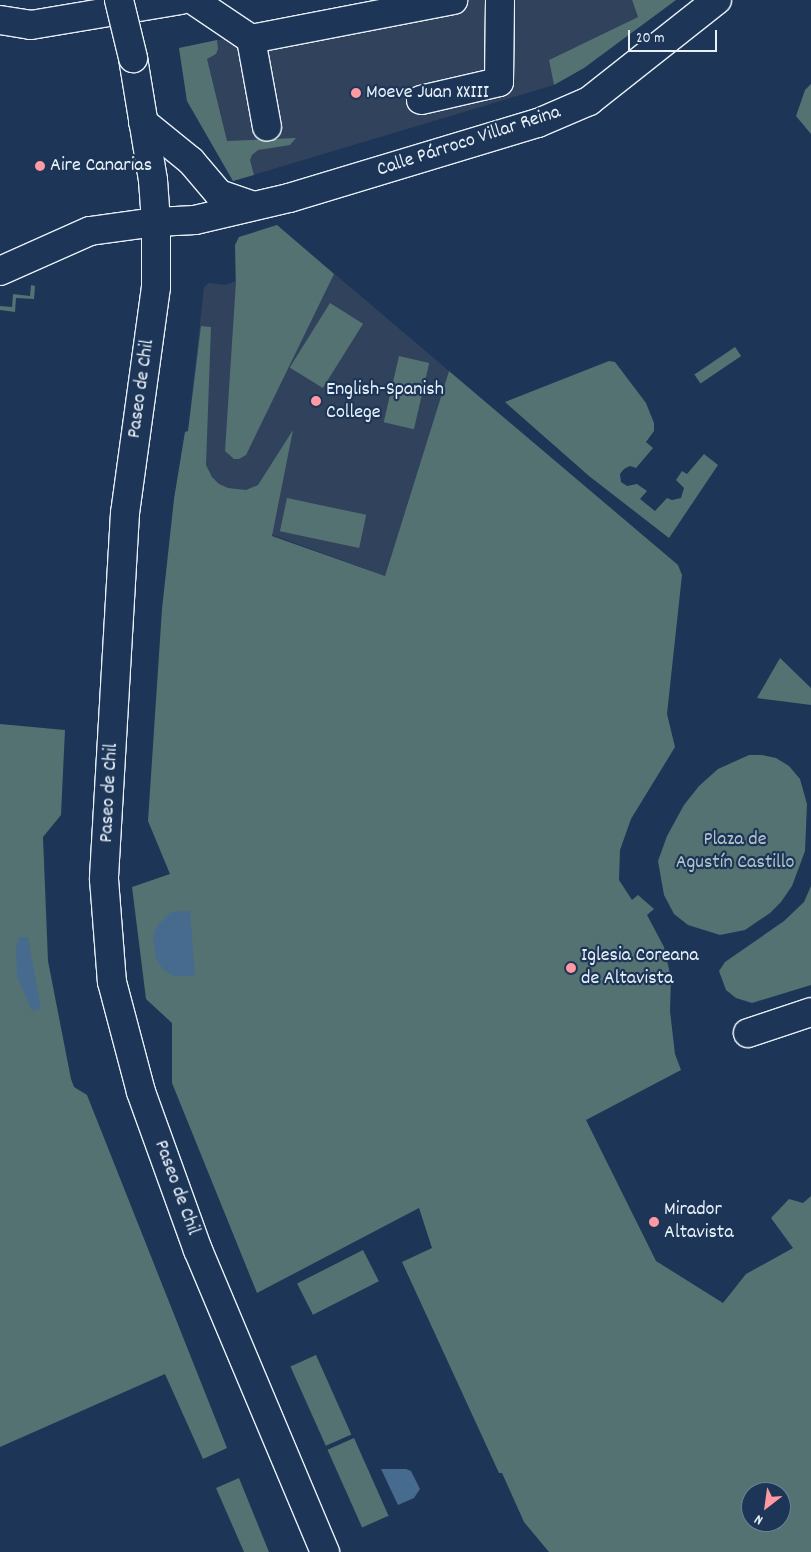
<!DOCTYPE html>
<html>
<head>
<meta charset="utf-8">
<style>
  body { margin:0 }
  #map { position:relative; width:811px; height:1552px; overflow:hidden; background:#1d3557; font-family:Dekko,sans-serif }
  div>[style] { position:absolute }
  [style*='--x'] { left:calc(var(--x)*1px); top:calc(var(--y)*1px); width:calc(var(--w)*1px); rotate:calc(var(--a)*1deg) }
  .built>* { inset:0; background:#31425c }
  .green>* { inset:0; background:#547271; transform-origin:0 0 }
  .water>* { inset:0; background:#476b8e }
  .roads { filter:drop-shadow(1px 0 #e8f1f8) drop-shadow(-1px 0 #e8f1f8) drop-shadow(0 1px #e8f1f8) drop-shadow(0 -1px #e8f1f8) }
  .minor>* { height:28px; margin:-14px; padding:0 14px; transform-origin:14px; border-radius:14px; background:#1d3557 }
  .bridges { filter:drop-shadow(1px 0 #e8f1f8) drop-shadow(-1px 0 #e8f1f8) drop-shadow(0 1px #e8f1f8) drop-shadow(0 -1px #e8f1f8) }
  .minor-bridge>* { height:28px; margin:-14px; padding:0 14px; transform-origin:14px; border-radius:14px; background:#1d3557 }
  .dots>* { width:14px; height:14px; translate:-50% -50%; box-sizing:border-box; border:2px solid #1d3557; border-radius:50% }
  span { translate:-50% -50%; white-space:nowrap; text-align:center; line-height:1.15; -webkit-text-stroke:4.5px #1d3557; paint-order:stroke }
  .poi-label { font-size:20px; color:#e8f1f8 }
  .left { translate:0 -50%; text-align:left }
  .street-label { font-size:20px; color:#e8f1f8 }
  .park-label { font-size:20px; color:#b4c5c9 }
  .north { position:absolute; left:741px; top:1482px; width:50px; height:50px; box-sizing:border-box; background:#1d3557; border:1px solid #6e8097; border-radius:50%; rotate:210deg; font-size:14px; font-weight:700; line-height:20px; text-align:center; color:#e8f1f8 }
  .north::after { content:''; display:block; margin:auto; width:18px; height:22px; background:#ff9aa2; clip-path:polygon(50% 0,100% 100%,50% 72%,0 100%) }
  .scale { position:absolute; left:628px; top:30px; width:89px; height:22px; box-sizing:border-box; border:2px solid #e8f1f8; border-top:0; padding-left:6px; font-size:15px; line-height:18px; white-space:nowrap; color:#e8f1f8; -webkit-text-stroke:4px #1d3557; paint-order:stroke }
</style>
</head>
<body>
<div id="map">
  <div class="built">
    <i style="clip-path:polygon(418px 0,632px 0,638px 17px,549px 60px,554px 85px,233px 181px,187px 101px,179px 48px)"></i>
    <i style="clip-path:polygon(277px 225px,449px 371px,385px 576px,174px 499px,185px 432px,188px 431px,204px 287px,209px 283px,226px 285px,235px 281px,235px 245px,239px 237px)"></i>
  </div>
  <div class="green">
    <i style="clip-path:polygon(632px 0,676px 0,584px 68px,554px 85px,549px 60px,638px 17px)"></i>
    <i style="clip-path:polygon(217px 40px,218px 49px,216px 54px,207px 59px,227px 141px,296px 138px,290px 145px,258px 150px,252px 155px,250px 160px,254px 175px,233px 181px,187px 101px,179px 48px)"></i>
    <i style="clip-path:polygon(811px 84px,811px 134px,796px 116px,805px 90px)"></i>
    <i style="clip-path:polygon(277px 225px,334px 274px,246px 455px,239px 459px,234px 459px,225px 451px,236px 281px,235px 245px,239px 237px)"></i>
    <i style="clip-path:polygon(31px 285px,35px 286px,34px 299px,16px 298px,15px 312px,0 310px,0 306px,12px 307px,13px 294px,30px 296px)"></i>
    <i style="left:330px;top:303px;width:39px;height:76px;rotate:32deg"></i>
    <i style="clip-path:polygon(evenodd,201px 326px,211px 327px,206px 465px,212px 477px,219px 484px,228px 488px,246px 490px,258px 485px,293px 430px,272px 536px,385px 576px,449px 371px,678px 565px,682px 575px,667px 714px,675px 747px,631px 819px,620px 850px,619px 880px,632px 900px,638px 895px,654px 909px,647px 915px,664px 947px,671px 978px,670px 1011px,675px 1054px,681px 1070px,586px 1120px,656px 1261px,723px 1303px,746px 1274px,793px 1248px,771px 1218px,789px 1199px,803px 1203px,811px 1196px,811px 1552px,549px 1552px,524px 1522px,502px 1473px,499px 1473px,402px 1262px,432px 1248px,419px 1208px,257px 1293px,172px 1083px,172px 1023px,146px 999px,132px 887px,170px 874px,148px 821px,162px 609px,174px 499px,185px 432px,188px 431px,201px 326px,751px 1492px,781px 1492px,781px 1522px,751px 1522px,751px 1492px)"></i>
    <i style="left:735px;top:347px;width:11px;height:49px;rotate:56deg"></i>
    <i style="left:399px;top:356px;width:31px;height:68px;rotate:13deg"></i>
    <i style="clip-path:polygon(609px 361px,615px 362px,646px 403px,654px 423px,654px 431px,646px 442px,653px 448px,636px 468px,630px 466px,624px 469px,620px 474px,621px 482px,627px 486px,637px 484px,647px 491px,640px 499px,655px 511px,667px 498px,672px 500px,681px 498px,684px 488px,676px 480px,682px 471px,687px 474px,704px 454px,718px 465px,669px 538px,589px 476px,505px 402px)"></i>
    <i style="left:287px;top:498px;width:81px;height:34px;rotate:12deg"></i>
    <i style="clip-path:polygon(780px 658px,811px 688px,811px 705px,757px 698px)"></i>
    <i style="clip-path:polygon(0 724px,65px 730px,61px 815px,43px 837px,48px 961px,71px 1079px,74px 1087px,87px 1095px,227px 1448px,203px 1459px,165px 1374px,0 1447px)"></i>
    <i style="clip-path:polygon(749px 755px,762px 755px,776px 758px,789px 766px,800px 779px,807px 804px,805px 851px,792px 886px,781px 902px,770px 913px,745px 930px,720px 935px,688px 925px,674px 914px,664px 895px,658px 861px,667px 836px,684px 805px,699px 786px,718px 769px)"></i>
    <i style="clip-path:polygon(811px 886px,811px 985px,752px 1003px,736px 998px,726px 990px,719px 971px,725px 962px,784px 921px,804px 902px)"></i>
    <i style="left:363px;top:1250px;width:35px;height:74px;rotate:63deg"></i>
    <i style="left:316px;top:1355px;width:87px;height:28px;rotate:66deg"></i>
    <i style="left:354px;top:1438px;width:85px;height:29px;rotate:66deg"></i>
    <i style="clip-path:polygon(239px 1478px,269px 1552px,244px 1552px,216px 1488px)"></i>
  </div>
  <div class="water">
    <i style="clip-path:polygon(190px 911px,195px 976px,173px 976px,163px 969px,156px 959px,153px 937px,157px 926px,171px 912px)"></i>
    <i style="clip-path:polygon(20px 937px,28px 937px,41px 1009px,32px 1011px,17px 976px,16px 946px)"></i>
    <i style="clip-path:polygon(381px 1469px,406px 1469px,411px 1471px,420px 1489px,414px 1498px,398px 1505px)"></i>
  </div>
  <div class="roads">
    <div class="minor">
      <i style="--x:193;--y:0;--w:70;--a:33.9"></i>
      <i style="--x:251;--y:39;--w:206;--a:-10.9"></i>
      <i style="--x:0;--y:20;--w:31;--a:9"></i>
      <i style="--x:31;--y:25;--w:152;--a:-9.5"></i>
      <i style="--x:251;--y:39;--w:89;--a:79.7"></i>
      <i style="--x:133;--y:58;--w:124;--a:80.7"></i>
      <i style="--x:153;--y:180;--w:42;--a:85.9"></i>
      <i style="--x:156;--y:222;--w:65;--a:90"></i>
      <i style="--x:156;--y:287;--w:228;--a:97.8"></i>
      <i style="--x:125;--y:513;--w:367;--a:93.3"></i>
      <i style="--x:104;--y:879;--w:103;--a:85.6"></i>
      <i style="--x:112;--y:982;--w:114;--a:75.2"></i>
      <i style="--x:141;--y:1092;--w:168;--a:70.2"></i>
      <i style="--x:198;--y:1250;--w:328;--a:67.2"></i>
      <i style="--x:421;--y:100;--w:80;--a:-13"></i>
      <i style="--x:499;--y:82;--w:82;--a:-89.3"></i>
      <i style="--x:143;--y:122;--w:62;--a:39.1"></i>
      <i style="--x:191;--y:161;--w:43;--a:49.7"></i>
      <i style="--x:219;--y:194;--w:36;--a:19"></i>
      <i style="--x:0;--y:271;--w:98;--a:-24"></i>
      <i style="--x:90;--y:231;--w:67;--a:-7.8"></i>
      <i style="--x:156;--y:222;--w:39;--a:-3"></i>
      <i style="--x:195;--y:220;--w:97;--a:-13.2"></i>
      <i style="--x:289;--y:198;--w:260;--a:-16.8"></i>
      <i style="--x:538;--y:123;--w:56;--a:-23.3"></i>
      <i style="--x:589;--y:101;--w:163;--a:-38.3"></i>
      <i style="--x:748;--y:1033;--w:66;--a:-18.4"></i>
    </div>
  </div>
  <div class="bridges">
    <div class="minor-bridge">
      <i style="--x:119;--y:0;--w:60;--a:76.4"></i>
    </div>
  </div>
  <div class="dots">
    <i style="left:356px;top:93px;background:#ff9aa2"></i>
    <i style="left:40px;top:166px;background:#ff9aa2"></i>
    <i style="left:316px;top:401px;background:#ff9aa2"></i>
    <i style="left:571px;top:968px;background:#ff9aa2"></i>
    <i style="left:654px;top:1222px;background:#ff9aa2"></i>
  </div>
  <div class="poi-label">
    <span class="left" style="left:366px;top:93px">Moeve Juan XXIII</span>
    <span class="left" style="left:50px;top:166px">Aire Canarias</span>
    <span class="left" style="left:326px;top:402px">English-Spanish<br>College</span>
    <span class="left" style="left:581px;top:968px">Iglesia Coreana<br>de Altavista</span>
    <span class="left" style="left:664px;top:1222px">Mirador<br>Altavista</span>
  </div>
  <div class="street-label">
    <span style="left:469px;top:142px;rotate:-18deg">Calle Párroco Villar Reina</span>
    <span style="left:142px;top:389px;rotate:-82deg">Paseo de Chil</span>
    <span style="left:110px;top:793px;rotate:-87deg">Paseo de Chil</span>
    <span style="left:176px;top:1188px;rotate:70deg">Paseo de Chil</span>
  </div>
  <div class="park-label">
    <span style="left:735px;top:852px">Plaza de<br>Agustín Castillo</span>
  </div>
  <div class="north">N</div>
  <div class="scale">20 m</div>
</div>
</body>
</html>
